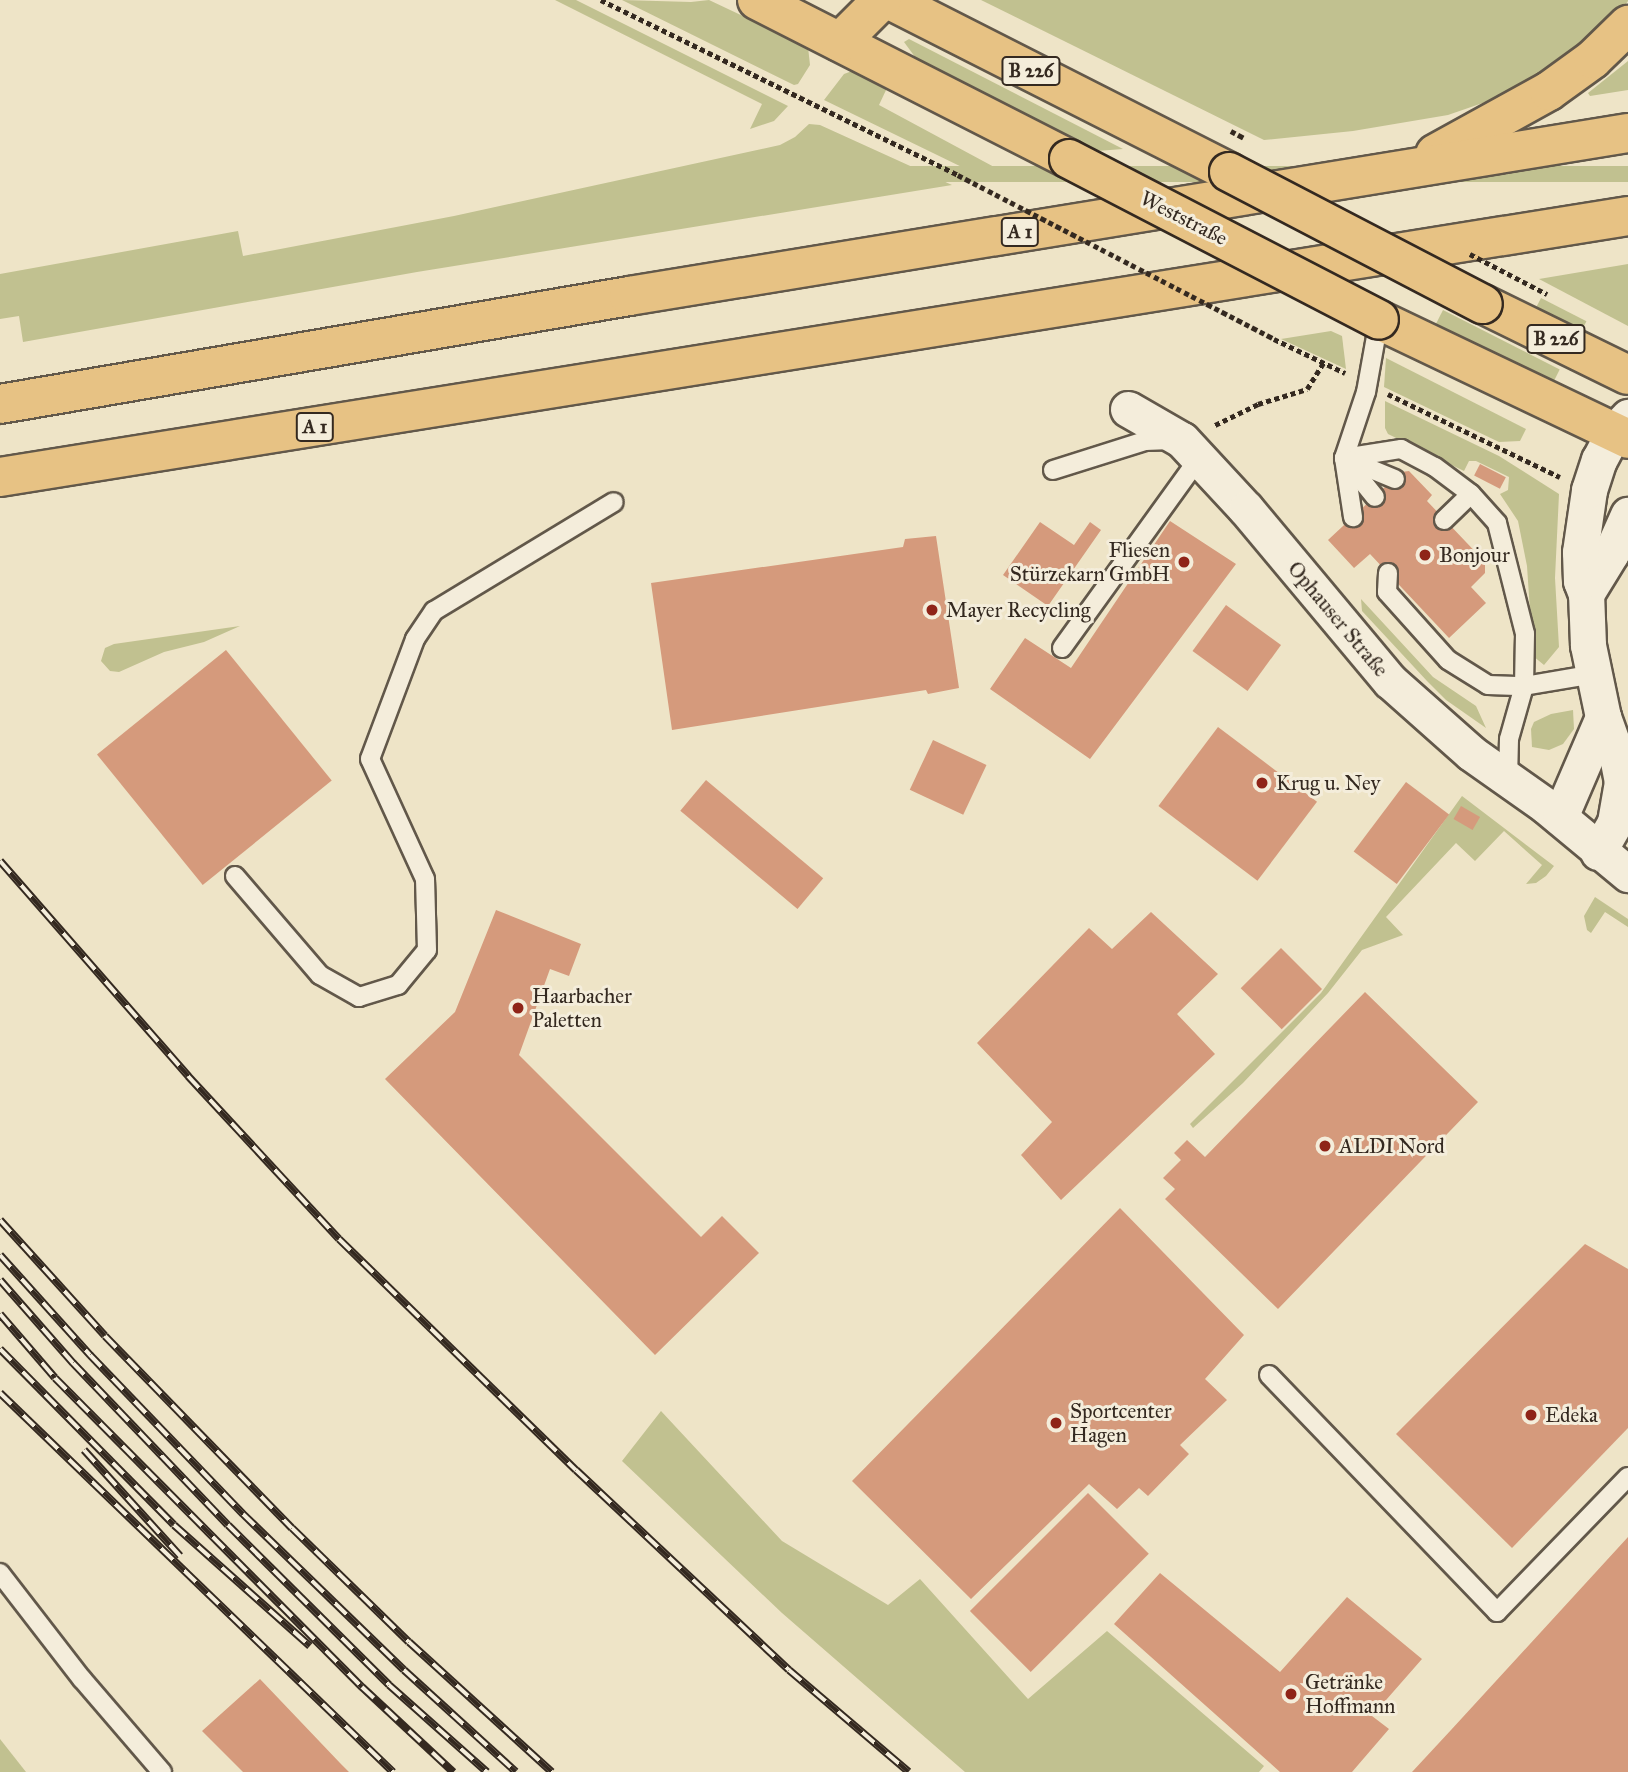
<!DOCTYPE html>
<html>
<head>
<meta charset="utf-8">
<style>
  body { margin:0 }
  #map { position:relative; width:1628px; height:1772px; overflow:hidden; background:#eee4c7; font-family:"IM FELL Great Primer",serif }
  div>[style] { position:absolute }
  [style*='--x'] { left:calc(var(--x)*1px); top:calc(var(--y)*1px); width:calc(var(--w)*1px); rotate:calc(var(--a)*1deg) }
  .green>* { inset:0; background:#c1c190; transform-origin:0 0 }
  .building>* { inset:0; background:#d59a7c; transform-origin:0 0 }
  .path>* { height:4.5px; margin-top:-2.25px; transform-origin:0; background:repeating-linear-gradient(90deg,#342920 0 5px,transparent 0 8.5px) }
  .roads { filter:drop-shadow(2px 0 #62584a) drop-shadow(-2px 0 #62584a) drop-shadow(0 2px #62584a) drop-shadow(0 -2px #62584a) }
  .lane>* { height:18px; margin:-9px; padding:0 9px; transform-origin:9px; border-radius:9px; background:#f4eddb }
  .street>* { height:35px; margin:-17.5px; padding:0 17.5px; transform-origin:17.5px; border-radius:17.5px; background:#f4eddb }
  .primary>* { height:38px; margin:-19px; padding:0 19px; transform-origin:19px; border-radius:19px; background:#e7c284 }
  .highway>* { height:38px; margin:-19px; padding:0 19px; transform-origin:19px; border-radius:19px; background:#e7c284 }
  .rail>* { height:8px; margin-top:-4px; transform-origin:0; background:repeating-linear-gradient(90deg,#f4eddb 0 16px,#342920 0 32px); box-sizing:border-box; border-block:2px solid #342920 }
  .path-bridge>* { height:4.5px; margin-top:-2.25px; transform-origin:0; background:repeating-linear-gradient(90deg,#342920 0 5px,transparent 0 8.5px) }
  .bridges { filter:drop-shadow(2px 0 #342920) drop-shadow(-2px 0 #342920) drop-shadow(0 2px #342920) drop-shadow(0 -2px #342920) }
  .primary-bridge>* { height:38px; margin:-19px; padding:0 19px; transform-origin:19px; border-radius:19px; background:#e7c284 }
  .dots>* { width:19px; height:19px; translate:-50% -50%; box-sizing:border-box; border:4px solid #f4eddb; border-radius:50% }
  span { translate:-50% -50%; white-space:nowrap; text-align:center; line-height:1.15; -webkit-text-stroke:6px #f4eddb; paint-order:stroke }
  .shield-label span { padding:2px 5px; background:#f4eddb; border:2px solid; border-radius:5px; -webkit-text-stroke-width:0 }
  .shield-label { font-size:19px; color:#342920; font-weight:700 }
  .street-label { font-size:21px; color:#342920 }
  .poi-label { font-size:21px; color:#342920 }
  .right { translate:-100% -50%; text-align:right }
  .left { translate:0 -50%; text-align:left }
</style>
</head>
<body>
<div id="map">
  <div class="green">
    <i style="clip-path:polygon(555px 0,576px 0,788px 106px,774px 121px,750px 129px,762px 104px)"></i>
    <i style="clip-path:polygon(622px 0,691px 2px,709px 0,808px 47px,810px 65px,798px 84px,794px 85px)"></i>
    <i style="clip-path:polygon(981px 0,1628px 0,1628px 1px,1611px 26px,1529px 87px,1448px 115px,1353px 131px,1264px 140px)"></i>
    <i style="clip-path:polygon(909px 39px,1123px 149px,1097px 151px,918px 61px,904px 42px)"></i>
    <i style="clip-path:polygon(1628px 61px,1628px 90px,1590px 96px,1588px 93px)"></i>
    <i style="clip-path:polygon(852px 71px,887px 88px,879px 105px,996px 168px,970px 171px,824px 100px,844px 74px)"></i>
    <i style="clip-path:polygon(809px 124px,820px 125px,952px 185px,417px 272px,23px 342px,19px 316px,0 319px,0 274px,238px 231px,243px 256px,454px 216px,780px 145px,795px 137px)"></i>
    <i style="left:1628px;top:166px;width:16px;height:797px;rotate:90deg"></i>
    <i style="clip-path:polygon(1628px 264px,1628px 326px,1539px 279px)"></i>
    <i style="left:1541px;top:298px;width:51px;height:13px;rotate:27deg"></i>
    <i style="left:1443px;top:310px;width:131px;height:19px;rotate:27deg"></i>
    <i style="clip-path:polygon(1331px 331px,1342px 336px,1346px 369px,1281px 339px)"></i>
    <i style="clip-path:polygon(1386px 358px,1526px 429px,1520px 441px,1499px 442px,1384px 387px)"></i>
    <i style="clip-path:polygon(1385px 401px,1499px 456px,1559px 494px,1555px 578px,1559px 647px,1544px 665px,1533px 656px,1527px 566px,1518px 521px,1500px 494px,1508px 490px,1509px 477px,1476px 461px,1469px 461px,1464px 471px,1388px 434px,1385px 428px)"></i>
    <i style="clip-path:polygon(1361px 599px,1433px 677px,1476px 706px,1486px 728px,1446px 700px,1427px 681px,1362px 611px)"></i>
    <i style="clip-path:polygon(240px 626px,204px 642px,164px 652px,119px 672px,110px 671px,101px 661px,105px 648px,114px 644px)"></i>
    <i style="clip-path:polygon(1573px 710px,1574px 729px,1563px 744px,1549px 750px,1532px 747px,1531px 729px,1534px 722px,1551px 714px)"></i>
    <i style="clip-path:polygon(1462px 796px,1554px 866px,1546px 876px,1536px 883px,1526px 884px,1542px 865px,1504px 831px,1475px 861px,1456px 843px,1386px 917px,1403px 935px,1362px 950px,1328px 993px,1243px 1083px,1193px 1128px,1190px 1124px,1321px 993px)"></i>
    <i style="clip-path:polygon(1595px 897px,1628px 919px,1628px 927px,1605px 912px,1591px 933px,1587px 930px,1584px 916px)"></i>
    <i style="clip-path:polygon(661px 1411px,782px 1541px,888px 1605px,920px 1579px,1028px 1699px,1107px 1631px,1264px 1766px,1259px 1772px,965px 1772px,782px 1613px,622px 1461px)"></i>
    <i style="clip-path:polygon(0 1739px,26px 1772px,0 1772px)"></i>
  </div>
  <div class="building">
    <i style="left:1480px;top:464px;width:29px;height:13px;rotate:27deg"></i>
    <i style="clip-path:polygon(1409px 471px,1432px 495px,1427px 501px,1485px 562px,1485px 573px,1471px 587px,1486px 603px,1449px 638px,1370px 554px,1354px 568px,1328px 540px,1401px 472px)"></i>
    <i style="clip-path:polygon(1170px 521px,1236px 564px,1090px 759px,990px 689px,1025px 638px,1071px 668px)"></i>
    <i style="clip-path:polygon(1040px 522px,1074px 545px,1090px 522px,1101px 530px,1048px 606px,1003px 575px)"></i>
    <i style="clip-path:polygon(936px 536px,959px 688px,928px 694px,926px 690px,672px 730px,651px 583px,903px 547px,905px 539px)"></i>
    <i style="left:1226px;top:605px;width:68px;height:57px;rotate:36deg"></i>
    <i style="left:226px;top:650px;width:168px;height:166px;rotate:51deg"></i>
    <i style="left:1218px;top:727px;width:124px;height:99px;rotate:37deg"></i>
    <i style="left:933px;top:740px;width:59px;height:55px;rotate:25deg"></i>
    <i style="left:706px;top:780px;width:153px;height:40px;rotate:40deg"></i>
    <i style="left:1406px;top:782px;width:54px;height:87px;rotate:37deg"></i>
    <i style="left:1461px;top:806px;width:22px;height:15px;rotate:30deg"></i>
    <i style="clip-path:polygon(496px 910px,581px 944px,569px 976px,550px 969px,519px 1055px,701px 1237px,722px 1216px,759px 1253px,655px 1355px,385px 1079px,455px 1012px)"></i>
    <i style="clip-path:polygon(1151px 912px,1218px 974px,1177px 1014px,1215px 1054px,1061px 1200px,1021px 1155px,1052px 1122px,977px 1043px,1089px 928px,1112px 949px)"></i>
    <i style="left:1281px;top:948px;width:58px;height:57px;rotate:45deg"></i>
    <i style="clip-path:polygon(1365px 992px,1478px 1102px,1278px 1309px,1165px 1199px,1175px 1189px,1163px 1178px,1181px 1160px,1174px 1153px,1187px 1140px,1205px 1157px)"></i>
    <i style="clip-path:polygon(1120px 1208px,1244px 1335px,1205px 1379px,1227px 1400px,1180px 1445px,1189px 1454px,1148px 1496px,1139px 1488px,1117px 1509px,1089px 1484px,971px 1599px,852px 1481px)"></i>
    <i style="clip-path:polygon(1585px 1244px,1628px 1269px,1628px 1428px,1512px 1548px,1396px 1434px)"></i>
    <i style="left:1088px;top:1493px;width:86px;height:167px;rotate:45deg"></i>
    <i style="clip-path:polygon(1628px 1537px,1628px 1772px,1412px 1772px,1451px 1730px)"></i>
    <i style="clip-path:polygon(1160px 1573px,1280px 1672px,1347px 1597px,1422px 1659px,1372px 1716px,1389px 1729px,1352px 1772px,1280px 1772px,1114px 1624px)"></i>
    <i style="clip-path:polygon(260px 1679px,340px 1763px,349px 1772px,243px 1772px,202px 1731px)"></i>
  </div>
  <div class="path">
    <i style="--x:601;--y:0;--w:398;--a:26.1"></i>
    <i style="--x:1274;--y:339;--w:79;--a:25.6"></i>
    <i style="--x:1388;--y:394;--w:191;--a:25.8"></i>
    <i style="--x:1215;--y:425;--w:48;--a:-26"></i>
    <i style="--x:1258;--y:404;--w:51;--a:-17"></i>
    <i style="--x:1307;--y:389;--w:31;--a:-58"></i>
  </div>
  <div class="roads">
    <div class="lane">
      <i style="--x:1379;--y:320;--w:73;--a:100.2"></i>
      <i style="--x:1366;--y:392;--w:70;--a:108.4"></i>
      <i style="--x:1344;--y:458;--w:58;--a:-9"></i>
      <i style="--x:1401;--y:449;--w:38;--a:28"></i>
      <i style="--x:1435;--y:467;--w:45;--a:36.9"></i>
      <i style="--x:1471;--y:494;--w:39;--a:48"></i>
      <i style="--x:1497;--y:523;--w:114;--a:75.8"></i>
      <i style="--x:1525;--y:634;--w:52;--a:91.1"></i>
      <i style="--x:1524;--y:686;--w:55;--a:105.8"></i>
      <i style="--x:1509;--y:739;--w:40;--a:91.4"></i>
      <i style="--x:1344;--y:458;--w:60;--a:81.3"></i>
      <i style="--x:1344;--y:458;--w:55;--a:22.4"></i>
      <i style="--x:1346;--y:461;--w:46;--a:51.1"></i>
      <i style="--x:1053;--y:470;--w:96;--a:-17.5"></i>
      <i style="--x:1145;--y:441;--w:26;--a:-2"></i>
      <i style="--x:1444;--y:520;--w:37;--a:-44"></i>
      <i style="--x:1388;--y:573;--w:19;--a:93"></i>
      <i style="--x:1387;--y:592;--w:91;--a:48.1"></i>
      <i style="--x:1448;--y:660;--w:47;--a:32"></i>
      <i style="--x:1488;--y:685;--w:36;--a:2"></i>
      <i style="--x:1524;--y:686;--w:71;--a:-9.7"></i>
      <i style="--x:1062;--y:648;--w:234;--a:-54.2"></i>
      <i style="--x:235;--y:876;--w:130;--a:49.4"></i>
      <i style="--x:320;--y:975;--w:45;--a:29.4"></i>
      <i style="--x:359;--y:997;--w:41;--a:-17.1"></i>
      <i style="--x:398;--y:985;--w:45;--a:-50.4"></i>
      <i style="--x:427;--y:950;--w:71;--a:-91.6"></i>
      <i style="--x:425;--y:879;--w:132;--a:-114.6"></i>
      <i style="--x:370;--y:759;--w:128;--a:-69.4"></i>
      <i style="--x:415;--y:639;--w:34;--a:-56"></i>
      <i style="--x:434;--y:611;--w:210;--a:-31.2"></i>
      <i style="--x:1269;--y:1375;--w:329;--a:46.1"></i>
      <i style="--x:1497;--y:1612;--w:188;--a:-45.9"></i>
      <i style="--x:0;--y:1573;--w:134;--a:52.3"></i>
      <i style="--x:82;--y:1679;--w:123;--a:49.3"></i>
    </div>
    <div class="street">
      <i style="--x:1128;--y:409;--w:62;--a:29.9"></i>
      <i style="--x:1182;--y:440;--w:94;--a:47.2"></i>
      <i style="--x:1246;--y:509;--w:224;--a:50.1"></i>
      <i style="--x:1390;--y:681;--w:108;--a:41.6"></i>
      <i style="--x:1471;--y:753;--w:92;--a:35.2"></i>
      <i style="--x:1546;--y:806;--w:107;--a:39.7"></i>
      <i style="--x:1586;--y:594;--w:48;--a:-58.6"></i>
      <i style="--x:1611;--y:553;--w:42;--a:-65.9"></i>
      <i style="--x:1560;--y:817;--w:109;--a:-66.7"></i>
      <i style="--x:1598;--y:852;--w:34;--a:-60"></i>
      <i style="--x:1615;--y:822;--w:41;--a:-80.1"></i>
      <i style="--x:1622;--y:782;--w:26;--a:-101"></i>
      <i style="--x:1617;--y:756;--w:41;--a:-109.7"></i>
      <i style="--x:1603;--y:717;--w:74;--a:-101.8"></i>
      <i style="--x:1588;--y:645;--w:51;--a:-92.2"></i>
      <i style="--x:1586;--y:594;--w:14;--a:-111"></i>
      <i style="--x:1581;--y:581;--w:29;--a:-92"></i>
      <i style="--x:1580;--y:552;--w:63;--a:-81.7"></i>
      <i style="--x:1589;--y:490;--w:32;--a:-72"></i>
      <i style="--x:1599;--y:460;--w:32;--a:-62"></i>
      <i style="--x:1614;--y:432;--w:21;--a:-47"></i>
    </div>
    <div class="primary">
      <i style="--x:757;--y:0;--w:350;--a:27"></i>
      <i style="--x:890;--y:0;--w:380;--a:26.9"></i>
      <i style="--x:1483;--y:304;--w:161;--a:26.1"></i>
      <i style="--x:1379;--y:320;--w:276;--a:25.5"></i>
    </div>
    <div class="highway">
      <i style="--x:840;--y:42;--w:59;--a:-45"></i>
      <i style="--x:1435;--y:154;--w:130;--a:-28.9"></i>
      <i style="--x:1549;--y:91;--w:54;--a:-36"></i>
      <i style="--x:1593;--y:59;--w:49;--a:-44.2"></i>
      <i style="--x:0;--y:404;--w:638;--a:-9.74"></i>
      <i style="--x:629;--y:296;--w:1012;--a:-9.27"></i>
      <i style="--x:0;--y:477;--w:1649;--a:-9.11"></i>
    </div>
  </div>
  <div class="rail">
    <i style="--x:0;--y:861;--w:286;--a:48.8"></i>
    <i style="--x:188;--y:1076;--w:222;--a:47.2"></i>
    <i style="--x:339;--y:1239;--w:331;--a:44.3"></i>
    <i style="--x:576;--y:1470;--w:292;--a:43.2"></i>
    <i style="--x:789;--y:1670;--w:157;--a:40.4"></i>
    <i style="--x:0;--y:1220;--w:156;--a:47.8"></i>
    <i style="--x:105;--y:1336;--w:268;--a:45.8"></i>
    <i style="--x:292;--y:1528;--w:163;--a:44.3"></i>
    <i style="--x:409;--y:1642;--w:193;--a:42.3"></i>
    <i style="--x:0;--y:1255;--w:135;--a:48"></i>
    <i style="--x:90;--y:1355;--w:221;--a:46.1"></i>
    <i style="--x:243;--y:1514;--w:224;--a:44.1"></i>
    <i style="--x:404;--y:1670;--w:151;--a:42.3"></i>
    <i style="--x:0;--y:1280;--w:111;--a:48.7"></i>
    <i style="--x:73;--y:1363;--w:224;--a:46.3"></i>
    <i style="--x:228;--y:1525;--w:227;--a:44.8"></i>
    <i style="--x:389;--y:1685;--w:131;--a:41.6"></i>
    <i style="--x:0;--y:1314;--w:84;--a:49.3"></i>
    <i style="--x:55;--y:1378;--w:436;--a:45.2"></i>
    <i style="--x:362;--y:1687;--w:125;--a:43"></i>
    <i style="--x:0;--y:1349;--w:247;--a:45.3"></i>
    <i style="--x:174;--y:1525;--w:182;--a:41.7"></i>
    <i style="--x:0;--y:1393;--w:546;--a:43.96"></i>
    <i style="--x:84;--y:1450;--w:143;--a:47.8"></i>
  </div>
  <div class="path-bridge">
    <i style="--x:1231;--y:131;--w:15;--a:28"></i>
    <i style="--x:958;--y:175;--w:356;--a:27.4"></i>
    <i style="--x:1470;--y:254;--w:87;--a:27.5"></i>
  </div>
  <div class="bridges">
    <div class="primary-bridge">
      <i style="--x:1069;--y:159;--w:349;--a:27.4"></i>
      <i style="--x:1229;--y:172;--w:286;--a:27.5"></i>
    </div>
  </div>
  <div class="dots">
    <i style="left:1425px;top:555px;background:#8f2418"></i>
    <i style="left:1184px;top:562px;background:#8f2418"></i>
    <i style="left:932px;top:610px;background:#8f2418"></i>
    <i style="left:1262px;top:783px;background:#8f2418"></i>
    <i style="left:518px;top:1008px;background:#8f2418"></i>
    <i style="left:1325px;top:1146px;background:#8f2418"></i>
    <i style="left:1531px;top:1415px;background:#8f2418"></i>
    <i style="left:1056px;top:1423px;background:#8f2418"></i>
    <i style="left:1291px;top:1694px;background:#8f2418"></i>
  </div>
  <div class="shield-label">
    <span style="left:1031px;top:71px">B 226</span>
    <span style="left:1020px;top:232px">A 1</span>
    <span style="left:1556px;top:339px">B 226</span>
    <span style="left:315px;top:427px">A 1</span>
  </div>
  <div class="street-label">
    <span style="left:1184px;top:218px;rotate:27deg">Weststraße</span>
    <span style="left:1338px;top:619px;rotate:50deg">Ophauser Straße</span>
  </div>
  <div class="poi-label">
    <span class="right" style="left:1170px;top:562px">Fliesen<br>Stürzekarn GmbH</span>
    <span class="left" style="left:1439px;top:555px">Bonjour</span>
    <span class="left" style="left:946px;top:610px">Mayer Recycling</span>
    <span class="left" style="left:1276px;top:783px">Krug u. Ney</span>
    <span class="left" style="left:532px;top:1008px">Haarbacher<br>Paletten</span>
    <span class="left" style="left:1339px;top:1146px">ALDI Nord</span>
    <span class="left" style="left:1070px;top:1423px">Sportcenter<br>Hagen</span>
    <span class="left" style="left:1545px;top:1415px">Edeka</span>
    <span class="left" style="left:1305px;top:1694px">Getränke<br>Hoffmann</span>
  </div>
</div>
</body>
</html>
